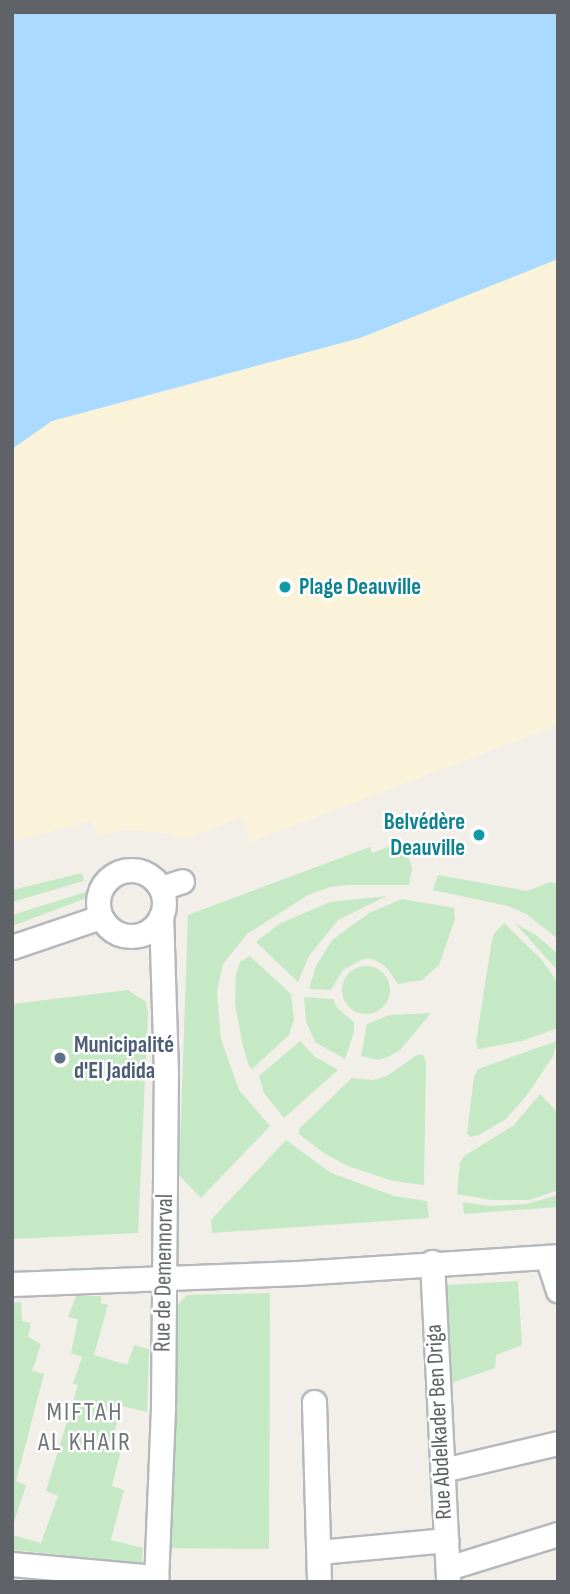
<!DOCTYPE html>
<html>
<head>
<meta charset="utf-8">
<style>
  body { margin:0 }
  #map { position:relative; width:570px; height:1594px; overflow:hidden; background:#f1efe8; font-family:"Sofia Sans Condensed",sans-serif }
  div>[style] { position:absolute }
  [style*='--x'] { left:calc(var(--x)*1px); top:calc(var(--y)*1px); width:calc(var(--w)*1px); rotate:calc(var(--a)*1deg) }
  .green>* { inset:0; background:#c5e8c5 }
  .round { border-radius:50% }
  .sand>* { inset:0; background:#fbf3d9 }
  .water>* { inset:0; background:#aadaff }
  .roads { filter:drop-shadow(2px 0 #b5b8bc) drop-shadow(-2px 0 #b5b8bc) drop-shadow(0 2px #b5b8bc) drop-shadow(0 -2px #b5b8bc) }
  .minor>* { height:23px; margin:-11.5px; padding:0 11.5px; transform-origin:11.5px; border-radius:11.5px; background:#fff }
  .minor>.ring { margin:-11.5px; padding:0; box-sizing:content-box; background:none; border:23px solid #fff; border-radius:50% }
  .dots>* { width:19px; height:19px; translate:-50% -50%; box-sizing:border-box; border:4px solid #fff; border-radius:50% }
  span { translate:-50% -50%; white-space:nowrap; text-align:center; line-height:1.15; -webkit-text-stroke:5px #fff; paint-order:stroke }
  .culture-label { font-size:23px; color:#0d838f; font-weight:700 }
  .left { translate:0 -50%; text-align:left }
  .right { translate:-100% -50%; text-align:right }
  .service-label { font-size:23px; color:#4e5e75; font-weight:700 }
  .street-label { font-size:23px; color:#5f6368 }
  .quarter-label { font-size:26px; color:#70757a; letter-spacing:2px }
  .frame { position:absolute; inset:0; border:14px solid #5f6368; pointer-events:none }
</style>
</head>
<body>
<div id="map">
  <div class="green">
    <i style="clip-path:polygon(403px 841px,412px 868px,409px 885px,349px 885px,330px 887px,308px 895px,247px 934px,223px 964px,217px 991px,221px 1039px,239px 1090px,270px 1126px,201px 1198px,179px 1175px,188px 915px,370px 847px,372px 853px)"></i>
    <i style="clip-path:polygon(82px 873px,84px 881px,12px 902px,12px 890px)"></i>
    <i style="clip-path:polygon(438px 875px,527px 891px,551px 882px,558px 884px,558px 939px,526px 914px,508px 906px,433px 890px)"></i>
    <i style="clip-path:polygon(86px 892px,87px 898px,12px 926px,12px 915px)"></i>
    <i style="clip-path:polygon(387px 896px,338px 920px,309px 956px,298px 982px,256px 942px,279px 924px,330px 902px)"></i>
    <i style="clip-path:polygon(402px 899px,454px 908px,455px 919px,439px 965px,422px 980px,398px 984px,386px 967px,373px 959px,363px 959px,343px 970px,331px 990px,309px 989px,316px 966px,332px 940px,369px 913px)"></i>
    <i style="clip-path:polygon(504px 923px,541px 959px,558px 983px,558px 1028px,522px 1041px,478px 1049px,476px 1042px,491px 946px,494px 934px)"></i>
    <i style="clip-path:polygon(515px 923px,537px 936px,558px 954px,558px 971px)"></i>
    <i style="clip-path:polygon(250px 956px,291px 994px,294px 1019px,289px 1035px,252px 1069px,249px 1066px,243px 1046px,235px 1004px,236px 975px,240px 962px)"></i>
    <i class="round" style="left:342px;top:966px;width:48px;height:48px"></i>
    <i style="clip-path:polygon(128px 990px,146px 1002px,148px 1013px,138px 1233px,12px 1239px,12px 1004px)"></i>
    <i style="clip-path:polygon(304px 997px,333px 999px,337px 1008px,354px 1022px,354px 1032px,345px 1059px,315px 1042px,306px 1021px)"></i>
    <i style="clip-path:polygon(431px 1013px,400px 1050px,390px 1056px,379px 1060px,361px 1056px,367px 1024px,389px 1015px)"></i>
    <i style="clip-path:polygon(300px 1041px,314px 1056px,338px 1070px,284px 1118px,264px 1093px,259px 1076px)"></i>
    <i style="clip-path:polygon(557px 1041px,553px 1056px,527px 1095px,506px 1119px,479px 1135px,471px 1137px,467px 1134px,474px 1077px,478px 1069px)"></i>
    <i style="clip-path:polygon(417px 1055px,423px 1055px,426px 1062px,424px 1185px,393px 1181px,348px 1166px,325px 1154px,299px 1134px,299px 1129px,352px 1078px,373px 1080px,387px 1076px)"></i>
    <i style="clip-path:polygon(540px 1094px,558px 1113px,558px 1190px,529px 1200px,491px 1200px,457px 1194px,460px 1162px,464px 1156px,513px 1126px)"></i>
    <i style="clip-path:polygon(286px 1140px,331px 1173px,394px 1196px,427px 1201px,429px 1218px,212px 1233px,211px 1220px)"></i>
    <i style="clip-path:polygon(558px 1195px,558px 1207px,464px 1214px,463px 1202px,490px 1206px,526px 1204px)"></i>
    <i style="clip-path:polygon(518px 1281px,522px 1345px,496px 1355px,495px 1368px,448px 1384px,445px 1285px)"></i>
    <i style="clip-path:polygon(270px 1293px,269px 1549px,165px 1548px,170px 1313px,187px 1295px)"></i>
    <i style="clip-path:polygon(76px 1296px,101px 1296px,101px 1303px,108px 1305px,94px 1355px,127px 1365px,134px 1345px,149px 1349px,147px 1412px,121px 1406px,115px 1431px,125px 1434px,112px 1486px,124px 1490px,111px 1540px,143px 1548px,142px 1563px,12px 1550px,12px 1535px,41px 1543px,58px 1496px,46px 1491px,78px 1385px,73px 1384px,82px 1357px,71px 1353px,78px 1319px,68px 1317px)"></i>
    <i style="clip-path:polygon(21px 1302px,22px 1321px,31px 1323px,28px 1337px,41px 1344px,32px 1371px,44px 1374px,16px 1481px,26px 1485px,12px 1529px,12px 1303px)"></i>
  </div>
  <div class="sand">
    <i style="clip-path:polygon(558px 259px,558px 725px,250px 842px,242px 817px,185px 839px,168px 833px,125px 830px,98px 836px,93px 820px,12px 842px,12px 449px,52px 421px,196px 384px)"></i>
  </div>
  <div class="water">
    <i style="clip-path:polygon(12px 12px,558px 12px,558px 259px,360px 338px,52px 421px,12px 449px)"></i>
  </div>
  <div class="roads">
    <div class="minor">
      <i class="ring" style="left:98px;top:870px;width:43px;height:43px"></i>
      <i style="--x:161;--y:888;--w:22;--a:-18"></i>
      <i style="--x:12;--y:947;--w:93;--a:-18.8"></i>
      <i style="--x:547;--y:1257;--w:35;--a:72"></i>
      <i style="--x:432;--y:1262;--w:320;--a:87.1"></i>
      <i style="--x:12;--y:1284;--w:286;--a:-2.2"></i>
      <i style="--x:298;--y:1273;--w:261;--a:-3.7"></i>
      <i style="--x:314;--y:1402;--w:180;--a:88.4"></i>
      <i style="--x:443;--y:1470;--w:118;--a:-13.2"></i>
      <i style="--x:319;--y:1552;--w:128;--a:-5.4"></i>
      <i style="--x:12;--y:1564;--w:145;--a:5.2"></i>
      <i style="--x:448;--y:1568;--w:115;--a:-17.2"></i>
      <i style="--x:156;--y:1582;--w:174;--a:-87.7"></i>
      <i style="--x:163;--y:1408;--w:335;--a:-89.5"></i>
      <i style="--x:166;--y:1073;--w:157;--a:-91.8"></i>
    </div>
  </div>
  <div class="dots">
    <i style="left:285px;top:587px;background:#0f9aa8"></i>
    <i style="left:479px;top:835px;background:#0f9aa8"></i>
    <i style="left:60px;top:1058px;background:#5c6f8a"></i>
  </div>
  <div class="culture-label">
    <span class="left" style="left:299px;top:587px">Plage Deauville</span>
    <span class="right" style="left:465px;top:835px">Belvédère<br>Deauville</span>
  </div>
  <div class="service-label">
    <span class="left" style="left:74px;top:1058px">Municipalité<br>d'El Jadida</span>
  </div>
  <div class="street-label">
    <span style="left:164px;top:1273px;rotate:-89deg">Rue de Demennorval</span>
    <span style="left:439px;top:1422px;rotate:-93deg">Rue Abdelkader Ben Driga</span>
  </div>
  <div class="quarter-label">
    <span style="left:85px;top:1428px">MIFTAH<br>AL KHAIR</span>
  </div>
  <div class="frame"></div>
</div>
</body>
</html>
